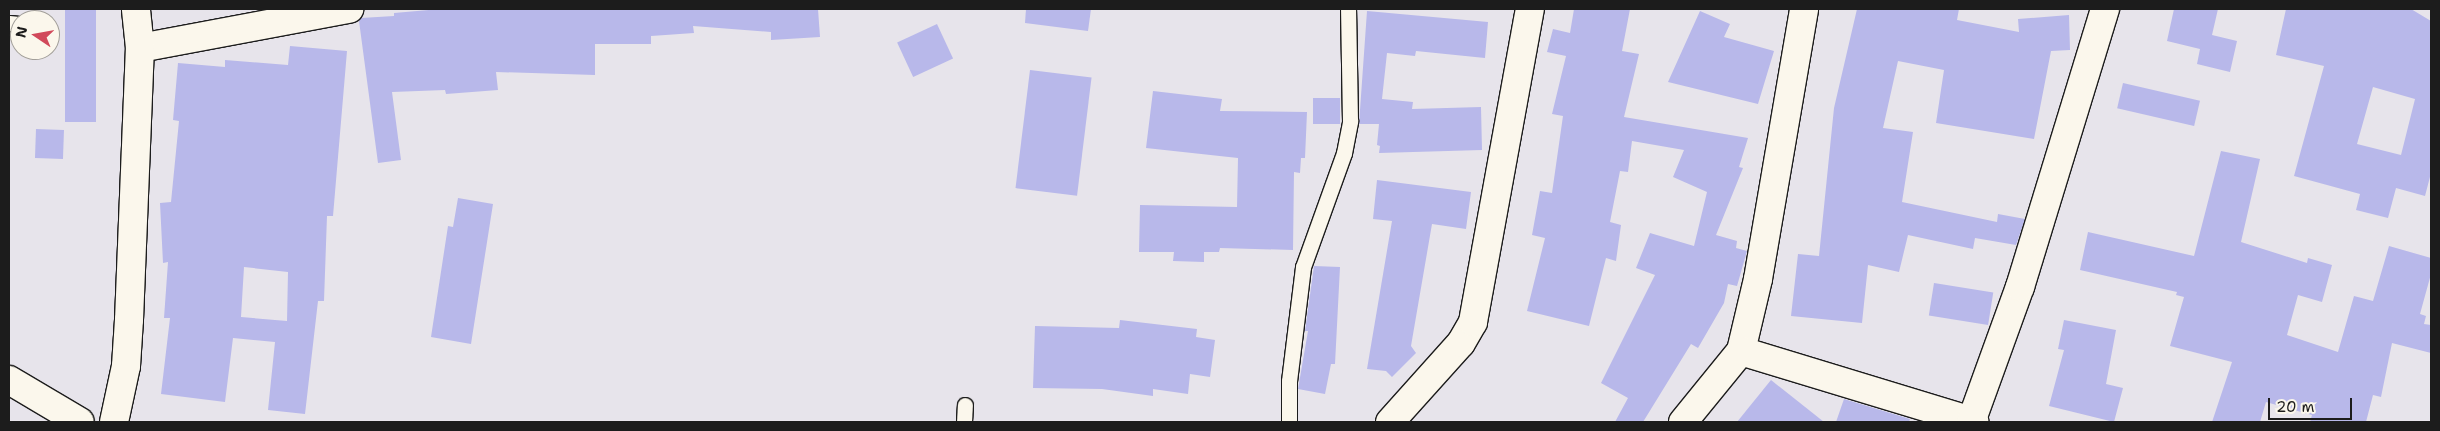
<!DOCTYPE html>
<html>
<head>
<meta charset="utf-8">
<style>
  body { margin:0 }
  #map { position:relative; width:2440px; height:431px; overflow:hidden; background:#e7e4eb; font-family:"Shantell Sans",sans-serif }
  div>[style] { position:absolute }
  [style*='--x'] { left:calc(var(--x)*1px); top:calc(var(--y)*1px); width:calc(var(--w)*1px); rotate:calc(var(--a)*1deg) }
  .building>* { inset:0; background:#b8b8ea; transform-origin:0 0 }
  .roads { filter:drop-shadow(1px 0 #1c1c1c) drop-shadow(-1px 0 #1c1c1c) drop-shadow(0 1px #1c1c1c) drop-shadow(0 -1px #1c1c1c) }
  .service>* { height:15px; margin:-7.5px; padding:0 7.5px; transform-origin:7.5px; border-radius:7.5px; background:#fbf7ec }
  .minor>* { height:28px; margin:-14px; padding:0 14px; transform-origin:14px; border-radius:14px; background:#fbf7ec }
  .secondary>* { height:28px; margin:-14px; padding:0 14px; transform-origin:14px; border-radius:14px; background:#fbf7ec }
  span { translate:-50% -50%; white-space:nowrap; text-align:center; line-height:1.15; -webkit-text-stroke:4.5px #fbf7ec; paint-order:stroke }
  .frame { position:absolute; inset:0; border:10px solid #1c1c1c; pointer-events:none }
  .north { position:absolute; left:10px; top:10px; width:50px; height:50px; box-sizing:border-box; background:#fbf7ec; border:1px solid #a29f99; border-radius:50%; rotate:282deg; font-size:14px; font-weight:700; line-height:20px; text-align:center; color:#1c1c1c }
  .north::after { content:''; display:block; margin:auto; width:18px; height:22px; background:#d1495b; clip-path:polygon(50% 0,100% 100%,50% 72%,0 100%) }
  .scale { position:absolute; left:2268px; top:398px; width:84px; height:22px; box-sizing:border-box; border:2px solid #1c1c1c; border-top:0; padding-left:6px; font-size:15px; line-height:18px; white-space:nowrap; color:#1c1c1c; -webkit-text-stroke:4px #fbf7ec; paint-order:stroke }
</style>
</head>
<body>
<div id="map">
  <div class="building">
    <i style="left:65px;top:9px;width:31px;height:113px"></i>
    <i style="clip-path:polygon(440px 9px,818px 9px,820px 37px,771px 40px,771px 32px,693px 26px,694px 33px,651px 36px,651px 44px,595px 44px,595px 75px,496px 72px,498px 90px,446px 94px,445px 90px,392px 92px,401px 160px,378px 163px,359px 21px,361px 18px,394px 16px,394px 13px)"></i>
    <i style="clip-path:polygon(1026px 9px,1091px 9px,1088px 31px,1025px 23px)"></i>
    <i style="clip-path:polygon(1574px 9px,1630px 9px,1622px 51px,1639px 54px,1624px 117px,1748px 138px,1739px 167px,1743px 168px,1716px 235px,1737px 241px,1736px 248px,1747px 251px,1737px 286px,1728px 284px,1724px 303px,1698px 348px,1691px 344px,1643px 422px,1615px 422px,1628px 398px,1601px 383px,1655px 275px,1636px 268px,1650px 233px,1694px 246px,1707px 192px,1673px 177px,1684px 150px,1632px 141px,1628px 172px,1620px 171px,1610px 222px,1621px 225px,1616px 261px,1606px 258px,1589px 326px,1527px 311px,1545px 238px,1532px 235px,1540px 191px,1552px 193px,1563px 116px,1552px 114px,1566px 56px,1547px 52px,1553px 29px,1570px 33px)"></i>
    <i style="clip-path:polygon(1857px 9px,1959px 9px,1957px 20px,2019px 32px,2018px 19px,2069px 15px,2070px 50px,2051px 51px,2034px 139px,1936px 123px,1944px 70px,1898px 61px,1883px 128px,1913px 132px,1902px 202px,1997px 222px,1998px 214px,2025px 219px,2016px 245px,1975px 238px,1973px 249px,1908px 235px,1899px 272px,1868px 265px,1862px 323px,1791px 316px,1798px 254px,1819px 256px,1834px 108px)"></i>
    <i style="clip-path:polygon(2174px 9px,2218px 9px,2212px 35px,2237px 41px,2230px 72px,2197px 64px,2200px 49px,2167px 41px)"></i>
    <i style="clip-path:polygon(evenodd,2286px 9px,2411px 9px,2431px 21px,2431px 173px,2425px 196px,2396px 188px,2388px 218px,2356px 210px,2360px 194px,2294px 176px,2324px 66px,2276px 55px,2286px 9px,2373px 87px,2415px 99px,2401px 155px,2357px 144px,2373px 87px)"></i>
    <i style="clip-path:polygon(1367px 11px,1488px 22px,1485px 58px,1416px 51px,1415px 56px,1387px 53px,1382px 99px,1413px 102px,1412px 109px,1481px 107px,1482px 150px,1379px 153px,1380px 146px,1377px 145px,1379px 124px,1359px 124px)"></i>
    <i style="clip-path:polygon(1700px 11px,1730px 24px,1724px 37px,1774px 51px,1758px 104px,1668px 82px)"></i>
    <i style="left:937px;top:24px;width:38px;height:44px;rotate:65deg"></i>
    <i style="clip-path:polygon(evenodd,290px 46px,347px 51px,333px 216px,327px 216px,324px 301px,318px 301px,305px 414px,268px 410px,275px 342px,233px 338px,225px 402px,161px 394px,170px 318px,164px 318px,168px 262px,163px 263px,160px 203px,171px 202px,179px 121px,173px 120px,178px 63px,225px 67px,225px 60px,288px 65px,290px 46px,244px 267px,288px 272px,287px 321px,241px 317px,244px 267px)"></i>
    <i style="left:1030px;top:70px;width:62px;height:119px;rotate:7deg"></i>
    <i style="left:2123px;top:83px;width:79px;height:26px;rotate:13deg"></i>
    <i style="clip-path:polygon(1153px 91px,1222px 99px,1220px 111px,1307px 112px,1305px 158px,1301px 158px,1300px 173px,1294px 172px,1293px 250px,1220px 248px,1219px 252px,1204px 252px,1204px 262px,1173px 261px,1174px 252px,1139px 252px,1140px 205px,1237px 207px,1238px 158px,1146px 148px)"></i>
    <i style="left:1313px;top:98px;width:27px;height:26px"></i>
    <i style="left:36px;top:129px;width:28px;height:29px;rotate:2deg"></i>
    <i style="clip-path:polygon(2221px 151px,2260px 159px,2241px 242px,2307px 263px,2308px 258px,2332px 265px,2322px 302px,2298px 295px,2287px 335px,2338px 352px,2354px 296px,2373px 301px,2389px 246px,2431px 258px,2431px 274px,2420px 314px,2426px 316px,2424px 324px,2431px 325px,2431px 353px,2392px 343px,2381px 397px,2373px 395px,2366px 422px,2310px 422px,2312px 415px,2266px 402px,2260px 422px,2212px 422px,2232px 362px,2170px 346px,2184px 297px,2176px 295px,2177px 292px,2080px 270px,2088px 232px,2194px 256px)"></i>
    <i style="clip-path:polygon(1377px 180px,1471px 192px,1466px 229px,1432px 224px,1411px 346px,1416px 353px,1392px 377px,1386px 371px,1367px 369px,1392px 221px,1373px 219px)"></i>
    <i style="clip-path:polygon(458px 198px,493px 204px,471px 344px,431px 337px,448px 226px,453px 227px)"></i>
    <i style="clip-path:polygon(1314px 266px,1340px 267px,1335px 364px,1331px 364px,1325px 394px,1298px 389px,1308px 331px,1305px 331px)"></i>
    <i style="left:1934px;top:283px;width:60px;height:33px;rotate:9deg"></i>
    <i style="clip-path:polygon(1120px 320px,1197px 329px,1196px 337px,1215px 340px,1210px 377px,1190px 374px,1188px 394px,1153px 389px,1153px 396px,1102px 389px,1033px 388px,1035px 326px,1119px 328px)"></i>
    <i style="clip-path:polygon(2064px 320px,2116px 330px,2106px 384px,2123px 388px,2114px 422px,2049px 406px,2064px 350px,2058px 349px)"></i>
    <i style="clip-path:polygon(1771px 380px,1824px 422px,1737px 422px)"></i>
    <i style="clip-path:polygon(1844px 399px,1910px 419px,1909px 422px,1836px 422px)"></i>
  </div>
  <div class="roads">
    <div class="service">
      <i style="--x:9;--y:23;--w:10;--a:6"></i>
      <i style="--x:964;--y:422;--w:17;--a:-87"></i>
      <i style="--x:1289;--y:422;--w:41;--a:-90"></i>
      <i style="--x:1289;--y:381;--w:115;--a:-83"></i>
      <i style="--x:1303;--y:267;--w:121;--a:-70.2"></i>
      <i style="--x:1344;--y:153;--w:33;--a:-79"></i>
      <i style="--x:1350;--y:121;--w:112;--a:-91"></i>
    </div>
    <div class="minor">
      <i style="--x:140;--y:48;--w:213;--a:-10.6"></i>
      <i style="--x:1741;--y:351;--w:74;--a:-76.7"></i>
      <i style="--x:1758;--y:279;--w:274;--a:-80.3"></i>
      <i style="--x:114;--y:422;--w:57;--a:-77.9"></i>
      <i style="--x:126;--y:366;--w:46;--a:-86.3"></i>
      <i style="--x:129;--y:320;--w:272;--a:-87.7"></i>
      <i style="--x:140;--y:48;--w:39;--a:-96"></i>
      <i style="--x:1390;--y:422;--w:106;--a:-48.1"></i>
      <i style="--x:1461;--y:343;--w:24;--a:-60"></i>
      <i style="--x:1473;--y:322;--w:318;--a:-79.7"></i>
      <i style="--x:1683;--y:422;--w:92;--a:-50.8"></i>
      <i style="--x:1741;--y:351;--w:244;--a:16.9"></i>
      <i style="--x:1971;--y:422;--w:144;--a:-70.1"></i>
      <i style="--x:2020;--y:287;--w:291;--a:-73"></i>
    </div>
    <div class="secondary">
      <i style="--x:9;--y:380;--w:82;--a:30.6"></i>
    </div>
  </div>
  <div class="frame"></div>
  <div class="north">N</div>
  <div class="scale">20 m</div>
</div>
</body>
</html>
